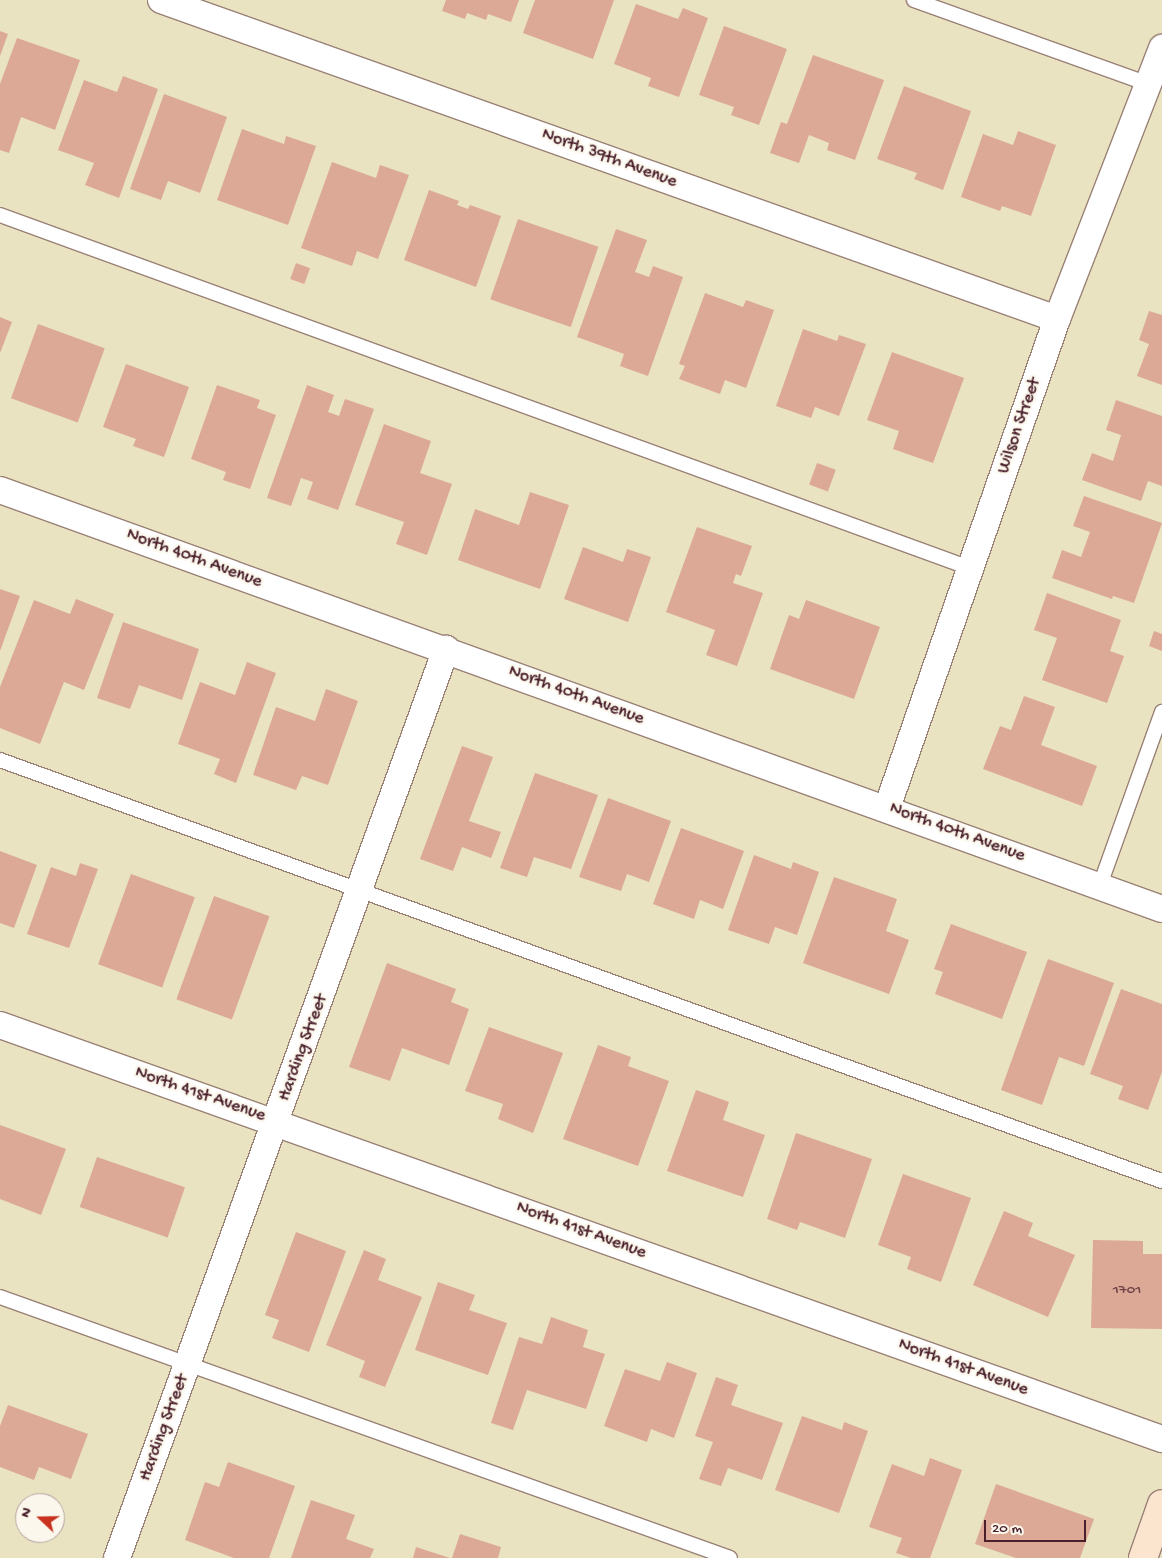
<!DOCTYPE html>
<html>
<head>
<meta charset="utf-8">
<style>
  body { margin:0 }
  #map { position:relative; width:1162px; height:1558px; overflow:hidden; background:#eae3c1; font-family:"Gochi Hand",sans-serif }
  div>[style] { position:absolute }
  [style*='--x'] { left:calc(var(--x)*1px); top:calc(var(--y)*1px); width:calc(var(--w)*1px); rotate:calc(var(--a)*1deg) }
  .building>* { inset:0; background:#dba996; transform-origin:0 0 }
  .roads { filter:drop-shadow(1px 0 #9a8176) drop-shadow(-1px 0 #9a8176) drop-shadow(0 1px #9a8176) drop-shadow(0 -1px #9a8176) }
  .lane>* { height:14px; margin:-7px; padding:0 7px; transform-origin:7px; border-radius:7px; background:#fff }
  .street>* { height:26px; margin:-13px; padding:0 13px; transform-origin:13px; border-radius:13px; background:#fff }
  .secondary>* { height:28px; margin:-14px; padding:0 14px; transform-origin:14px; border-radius:14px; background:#fbe5cf }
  span { translate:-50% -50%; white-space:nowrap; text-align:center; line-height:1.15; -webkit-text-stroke:4.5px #fbf7ec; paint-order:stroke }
  .number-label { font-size:15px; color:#6e4246 }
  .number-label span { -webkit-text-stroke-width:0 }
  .street-label { font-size:18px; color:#4a1f2b }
  .north { position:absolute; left:15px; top:1493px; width:50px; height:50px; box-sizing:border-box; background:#fbf7ec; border:1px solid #b4a19f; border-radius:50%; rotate:291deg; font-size:14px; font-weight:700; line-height:20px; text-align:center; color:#4a1f2b }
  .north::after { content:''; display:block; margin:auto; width:18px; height:22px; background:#c8321e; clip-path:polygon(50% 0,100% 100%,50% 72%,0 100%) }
  .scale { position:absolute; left:984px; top:1520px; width:102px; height:22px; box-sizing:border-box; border:2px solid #4a1f2b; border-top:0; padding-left:6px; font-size:15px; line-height:18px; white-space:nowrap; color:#4a1f2b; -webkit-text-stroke:4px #fbf7ec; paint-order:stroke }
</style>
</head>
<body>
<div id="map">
  <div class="building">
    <i style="clip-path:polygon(446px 0,519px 0,511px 22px,488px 14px,486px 20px,467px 13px,465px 19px,442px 11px)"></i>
    <i style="clip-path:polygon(535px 0,614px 0,593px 59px,523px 33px)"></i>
    <i style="clip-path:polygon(636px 4px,678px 19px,683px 8px,708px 18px,679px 97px,648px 86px,651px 78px,614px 64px)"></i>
    <i style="clip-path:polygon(724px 26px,787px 49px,759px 125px,731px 115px,734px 107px,699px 95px)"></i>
    <i style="clip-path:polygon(0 31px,8px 34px,0 56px)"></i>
    <i style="clip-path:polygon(17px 38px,80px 60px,55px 130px,21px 117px,9px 153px,0 150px,0 84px)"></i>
    <i style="clip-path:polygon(813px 55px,884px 80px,855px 160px,827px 150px,829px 143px,809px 135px,799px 163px,770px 153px,781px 122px,787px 124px)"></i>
    <i style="clip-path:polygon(123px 76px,158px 89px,119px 198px,85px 185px,94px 163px,58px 150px,84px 80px,117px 92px)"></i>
    <i style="clip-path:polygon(904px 86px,971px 111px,943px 190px,914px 179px,917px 173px,877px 159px)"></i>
    <i style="clip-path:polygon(164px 94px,227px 117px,200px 193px,168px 181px,161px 200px,130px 189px)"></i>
    <i style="clip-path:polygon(242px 129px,284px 144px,286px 136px,316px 146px,288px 225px,217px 200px)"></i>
    <i style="clip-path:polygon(1018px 131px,1056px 145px,1031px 216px,1002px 206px,1000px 211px,961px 197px,983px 134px,1013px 145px)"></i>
    <i style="clip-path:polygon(332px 162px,376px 178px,380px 165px,409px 175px,378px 259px,357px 251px,352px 266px,301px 248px)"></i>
    <i style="clip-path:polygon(429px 190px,459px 201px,457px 205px,468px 209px,470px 205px,501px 216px,476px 287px,404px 260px)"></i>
    <i style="left:518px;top:219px;width:85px;height:85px;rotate:19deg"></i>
    <i style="clip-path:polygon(616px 229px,647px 240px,635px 272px,649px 277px,653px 266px,683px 277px,648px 376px,620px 366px,624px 354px,577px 337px)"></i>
    <i style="left:296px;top:263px;width:15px;height:17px;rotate:20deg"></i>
    <i style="clip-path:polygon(705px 293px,743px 307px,746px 300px,774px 310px,746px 388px,725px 380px,720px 394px,679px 379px,685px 366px,679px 364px)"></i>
    <i style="clip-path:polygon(1149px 311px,1162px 315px,1162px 385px,1137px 376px,1149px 344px,1139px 340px)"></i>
    <i style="clip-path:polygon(0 317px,12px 322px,0 353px)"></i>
    <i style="left:38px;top:324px;width:71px;height:79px;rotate:20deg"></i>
    <i style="clip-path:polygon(803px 329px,837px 341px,839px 335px,866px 344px,839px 416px,815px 407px,811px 418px,776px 406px)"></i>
    <i style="clip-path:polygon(892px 352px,964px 378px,933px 463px,893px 449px,899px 431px,867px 420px)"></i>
    <i style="clip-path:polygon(126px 364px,189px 387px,164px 457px,133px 446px,136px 439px,103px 427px)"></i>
    <i style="clip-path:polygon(217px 385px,260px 400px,257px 408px,276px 415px,250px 489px,223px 480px,226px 472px,191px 459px)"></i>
    <i style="clip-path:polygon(307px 385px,334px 395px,328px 412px,339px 416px,345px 399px,374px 409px,338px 510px,307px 499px,313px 482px,301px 478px,291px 506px,267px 498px)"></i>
    <i style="clip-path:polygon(1116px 400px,1162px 416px,1162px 486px,1148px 481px,1141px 501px,1082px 480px,1092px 453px,1113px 461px,1121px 435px,1106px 430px)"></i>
    <i style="clip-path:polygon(384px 424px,431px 441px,420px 473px,452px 484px,427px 555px,396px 544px,404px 522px,355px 505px)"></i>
    <i style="left:817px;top:463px;width:20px;height:23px;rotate:20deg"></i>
    <i style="clip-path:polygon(530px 492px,569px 505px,540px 589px,458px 560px,475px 509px,519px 525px)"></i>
    <i style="clip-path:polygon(1084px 496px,1162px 523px,1134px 603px,1113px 596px,1112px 599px,1052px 578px,1062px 550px,1081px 557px,1090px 532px,1073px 526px)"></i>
    <i style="clip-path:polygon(697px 527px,752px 546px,741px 576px,736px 574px,733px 583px,763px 593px,737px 666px,706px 655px,715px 630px,666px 612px)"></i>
    <i style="clip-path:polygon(583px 547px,623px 562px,627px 549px,651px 557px,628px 622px,564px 599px)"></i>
    <i style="clip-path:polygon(0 589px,20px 596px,0 651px)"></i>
    <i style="clip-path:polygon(1047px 593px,1121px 620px,1110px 651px,1124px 656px,1107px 703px,1042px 680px,1057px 638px,1034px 630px)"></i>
    <i style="clip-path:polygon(76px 599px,114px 614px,84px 690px,64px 682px,40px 744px,0 728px,0 687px,34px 600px,70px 614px)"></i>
    <i style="clip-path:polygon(806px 600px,880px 627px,854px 699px,770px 669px,789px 615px,799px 619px)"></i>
    <i style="clip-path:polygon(123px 622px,199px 649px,182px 700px,139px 685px,130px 709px,97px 698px)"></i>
    <i style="clip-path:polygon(1154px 631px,1162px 634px,1162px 651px,1149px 646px)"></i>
    <i style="clip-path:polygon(247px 662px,276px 673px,236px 783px,214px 774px,220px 759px,178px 744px,200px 682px,235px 695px)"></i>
    <i style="clip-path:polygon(326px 689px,358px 701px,328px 785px,302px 776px,296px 790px,253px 775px,276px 707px,315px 721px)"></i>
    <i style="clip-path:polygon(1024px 696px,1055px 707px,1041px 745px,1097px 766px,1082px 806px,983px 769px,1000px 726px,1011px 730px)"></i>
    <i style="clip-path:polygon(462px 746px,493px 757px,469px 821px,501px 832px,491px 858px,462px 847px,453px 871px,420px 859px)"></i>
    <i style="clip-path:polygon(535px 773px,598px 795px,571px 869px,534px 857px,527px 877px,500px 868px)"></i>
    <i style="clip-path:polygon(608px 798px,671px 821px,649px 882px,627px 874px,621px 891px,579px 877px)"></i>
    <i style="clip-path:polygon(681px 828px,744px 851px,723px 909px,700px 900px,694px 919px,653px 904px)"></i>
    <i style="clip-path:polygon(0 851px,37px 865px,14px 928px,0 923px)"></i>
    <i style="clip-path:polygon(754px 855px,791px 869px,793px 862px,819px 872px,797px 935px,775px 927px,769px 944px,728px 930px)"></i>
    <i style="clip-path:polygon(80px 863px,98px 869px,69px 948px,27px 934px,51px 867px,76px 876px)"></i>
    <i style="left:131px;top:874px;width:68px;height:96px;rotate:20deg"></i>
    <i style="clip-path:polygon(834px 877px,897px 899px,886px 931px,909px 940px,889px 994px,803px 963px)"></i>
    <i style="left:214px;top:896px;width:59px;height:110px;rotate:20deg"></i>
    <i style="clip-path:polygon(951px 924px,1027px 952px,1002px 1019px,935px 994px,943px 972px,934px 969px)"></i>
    <i style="clip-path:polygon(1048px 959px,1114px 983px,1084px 1066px,1059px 1057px,1042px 1105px,1001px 1090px)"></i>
    <i style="clip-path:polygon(387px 963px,456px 989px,451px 1002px,469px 1009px,449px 1065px,402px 1048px,390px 1081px,349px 1067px)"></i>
    <i style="clip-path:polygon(1121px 989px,1162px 1004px,1162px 1072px,1148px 1110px,1118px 1099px,1123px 1086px,1090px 1074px)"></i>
    <i style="clip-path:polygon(489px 1027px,563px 1053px,533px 1133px,498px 1119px,503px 1104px,465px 1091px)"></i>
    <i style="clip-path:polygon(598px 1045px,631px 1057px,628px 1066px,669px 1081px,638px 1166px,563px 1139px)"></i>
    <i style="clip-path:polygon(696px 1090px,729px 1102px,723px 1120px,765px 1135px,743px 1197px,667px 1171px)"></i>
    <i style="clip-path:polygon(0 1125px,66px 1149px,41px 1215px,0 1199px)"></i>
    <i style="clip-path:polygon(796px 1133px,872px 1159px,845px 1238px,800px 1222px,797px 1230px,767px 1219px)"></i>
    <i style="left:97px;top:1157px;width:93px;height:53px;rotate:19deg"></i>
    <i style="clip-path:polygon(903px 1174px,971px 1198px,941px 1282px,907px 1269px,911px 1257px,878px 1245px)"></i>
    <i style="clip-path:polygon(1004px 1211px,1033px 1223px,1028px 1236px,1075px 1255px,1048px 1317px,973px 1285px)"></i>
    <i style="clip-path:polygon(296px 1232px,346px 1251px,309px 1352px,272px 1338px,279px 1320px,265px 1315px)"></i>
    <i style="clip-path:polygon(1093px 1240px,1143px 1241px,1143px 1254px,1162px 1254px,1162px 1329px,1091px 1328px)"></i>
    <i style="clip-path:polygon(364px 1250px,386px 1259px,378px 1280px,422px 1297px,385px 1387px,359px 1377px,365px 1361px,326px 1345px)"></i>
    <i style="clip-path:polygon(438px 1282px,475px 1295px,469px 1310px,507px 1323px,488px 1375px,415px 1350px)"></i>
    <i style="clip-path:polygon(551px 1317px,588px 1330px,583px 1347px,605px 1354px,586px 1409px,527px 1390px,513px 1430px,491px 1423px,519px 1337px,542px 1344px)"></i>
    <i style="clip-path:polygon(667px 1362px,697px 1373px,674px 1438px,651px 1429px,647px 1442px,604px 1426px,625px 1369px,660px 1381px)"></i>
    <i style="clip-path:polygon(716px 1377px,738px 1385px,731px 1405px,783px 1423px,762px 1480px,728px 1468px,721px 1486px,699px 1479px,713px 1442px,695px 1436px)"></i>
    <i style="clip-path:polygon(8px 1405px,88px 1434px,71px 1479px,39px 1467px,34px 1480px,0 1467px,0 1426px)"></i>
    <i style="clip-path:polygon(802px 1416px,842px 1430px,844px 1422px,868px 1431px,839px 1513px,775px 1490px)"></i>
    <i style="clip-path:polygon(930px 1458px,962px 1470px,930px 1558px,911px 1558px,896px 1553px,902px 1538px,869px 1527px,892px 1464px,924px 1476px)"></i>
    <i style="clip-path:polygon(228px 1462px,295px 1486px,269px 1558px,234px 1558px,185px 1540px,205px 1482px,219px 1487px)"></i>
    <i style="clip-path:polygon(996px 1484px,1094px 1519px,1080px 1558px,1016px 1558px,975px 1544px)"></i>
    <i style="clip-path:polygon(311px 1500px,355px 1515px,346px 1539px,374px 1549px,370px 1558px,291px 1558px)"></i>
    <i style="clip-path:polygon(460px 1534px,501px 1547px,498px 1558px,452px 1558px)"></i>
    <i style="clip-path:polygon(416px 1547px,450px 1558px,413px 1558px)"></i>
  </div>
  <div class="roads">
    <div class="lane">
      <i style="--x:914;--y:0;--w:249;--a:19.7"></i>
      <i style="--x:0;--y:215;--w:1032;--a:20"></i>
      <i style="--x:0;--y:760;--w:1236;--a:19.92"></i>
      <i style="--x:1100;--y:885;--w:184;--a:-70.3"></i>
      <i style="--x:0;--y:1297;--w:775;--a:19.67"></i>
    </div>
    <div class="street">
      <i style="--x:161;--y:0;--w:951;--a:19.6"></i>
      <i style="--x:0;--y:490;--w:1235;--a:19.83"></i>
      <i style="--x:887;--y:808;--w:518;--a:-70.83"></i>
      <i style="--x:1057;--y:319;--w:291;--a:-68.8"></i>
      <i style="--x:0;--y:1025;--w:1234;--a:19.61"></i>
      <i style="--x:117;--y:1558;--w:967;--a:-70.1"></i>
    </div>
    <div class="secondary">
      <i style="--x:1143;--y:1558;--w:57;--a:-70.6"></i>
    </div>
  </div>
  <div class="number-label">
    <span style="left:1127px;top:1291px">1701</span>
  </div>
  <div class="street-label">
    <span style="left:609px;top:159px;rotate:20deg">North 39th Avenue</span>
    <span style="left:1020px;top:426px;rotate:-71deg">Wilson Street</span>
    <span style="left:194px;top:559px;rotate:20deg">North 40th Avenue</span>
    <span style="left:576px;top:696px;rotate:20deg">North 40th Avenue</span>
    <span style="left:957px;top:833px;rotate:20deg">North 40th Avenue</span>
    <span style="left:304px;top:1048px;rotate:-70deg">Harding Street</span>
    <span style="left:200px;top:1095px;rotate:19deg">North 41st Avenue</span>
    <span style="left:581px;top:1231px;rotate:20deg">North 41st Avenue</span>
    <span style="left:963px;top:1368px;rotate:20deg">North 41st Avenue</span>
    <span style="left:165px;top:1428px;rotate:-70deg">Harding Street</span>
  </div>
  <div class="north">N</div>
  <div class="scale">20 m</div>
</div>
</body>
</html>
